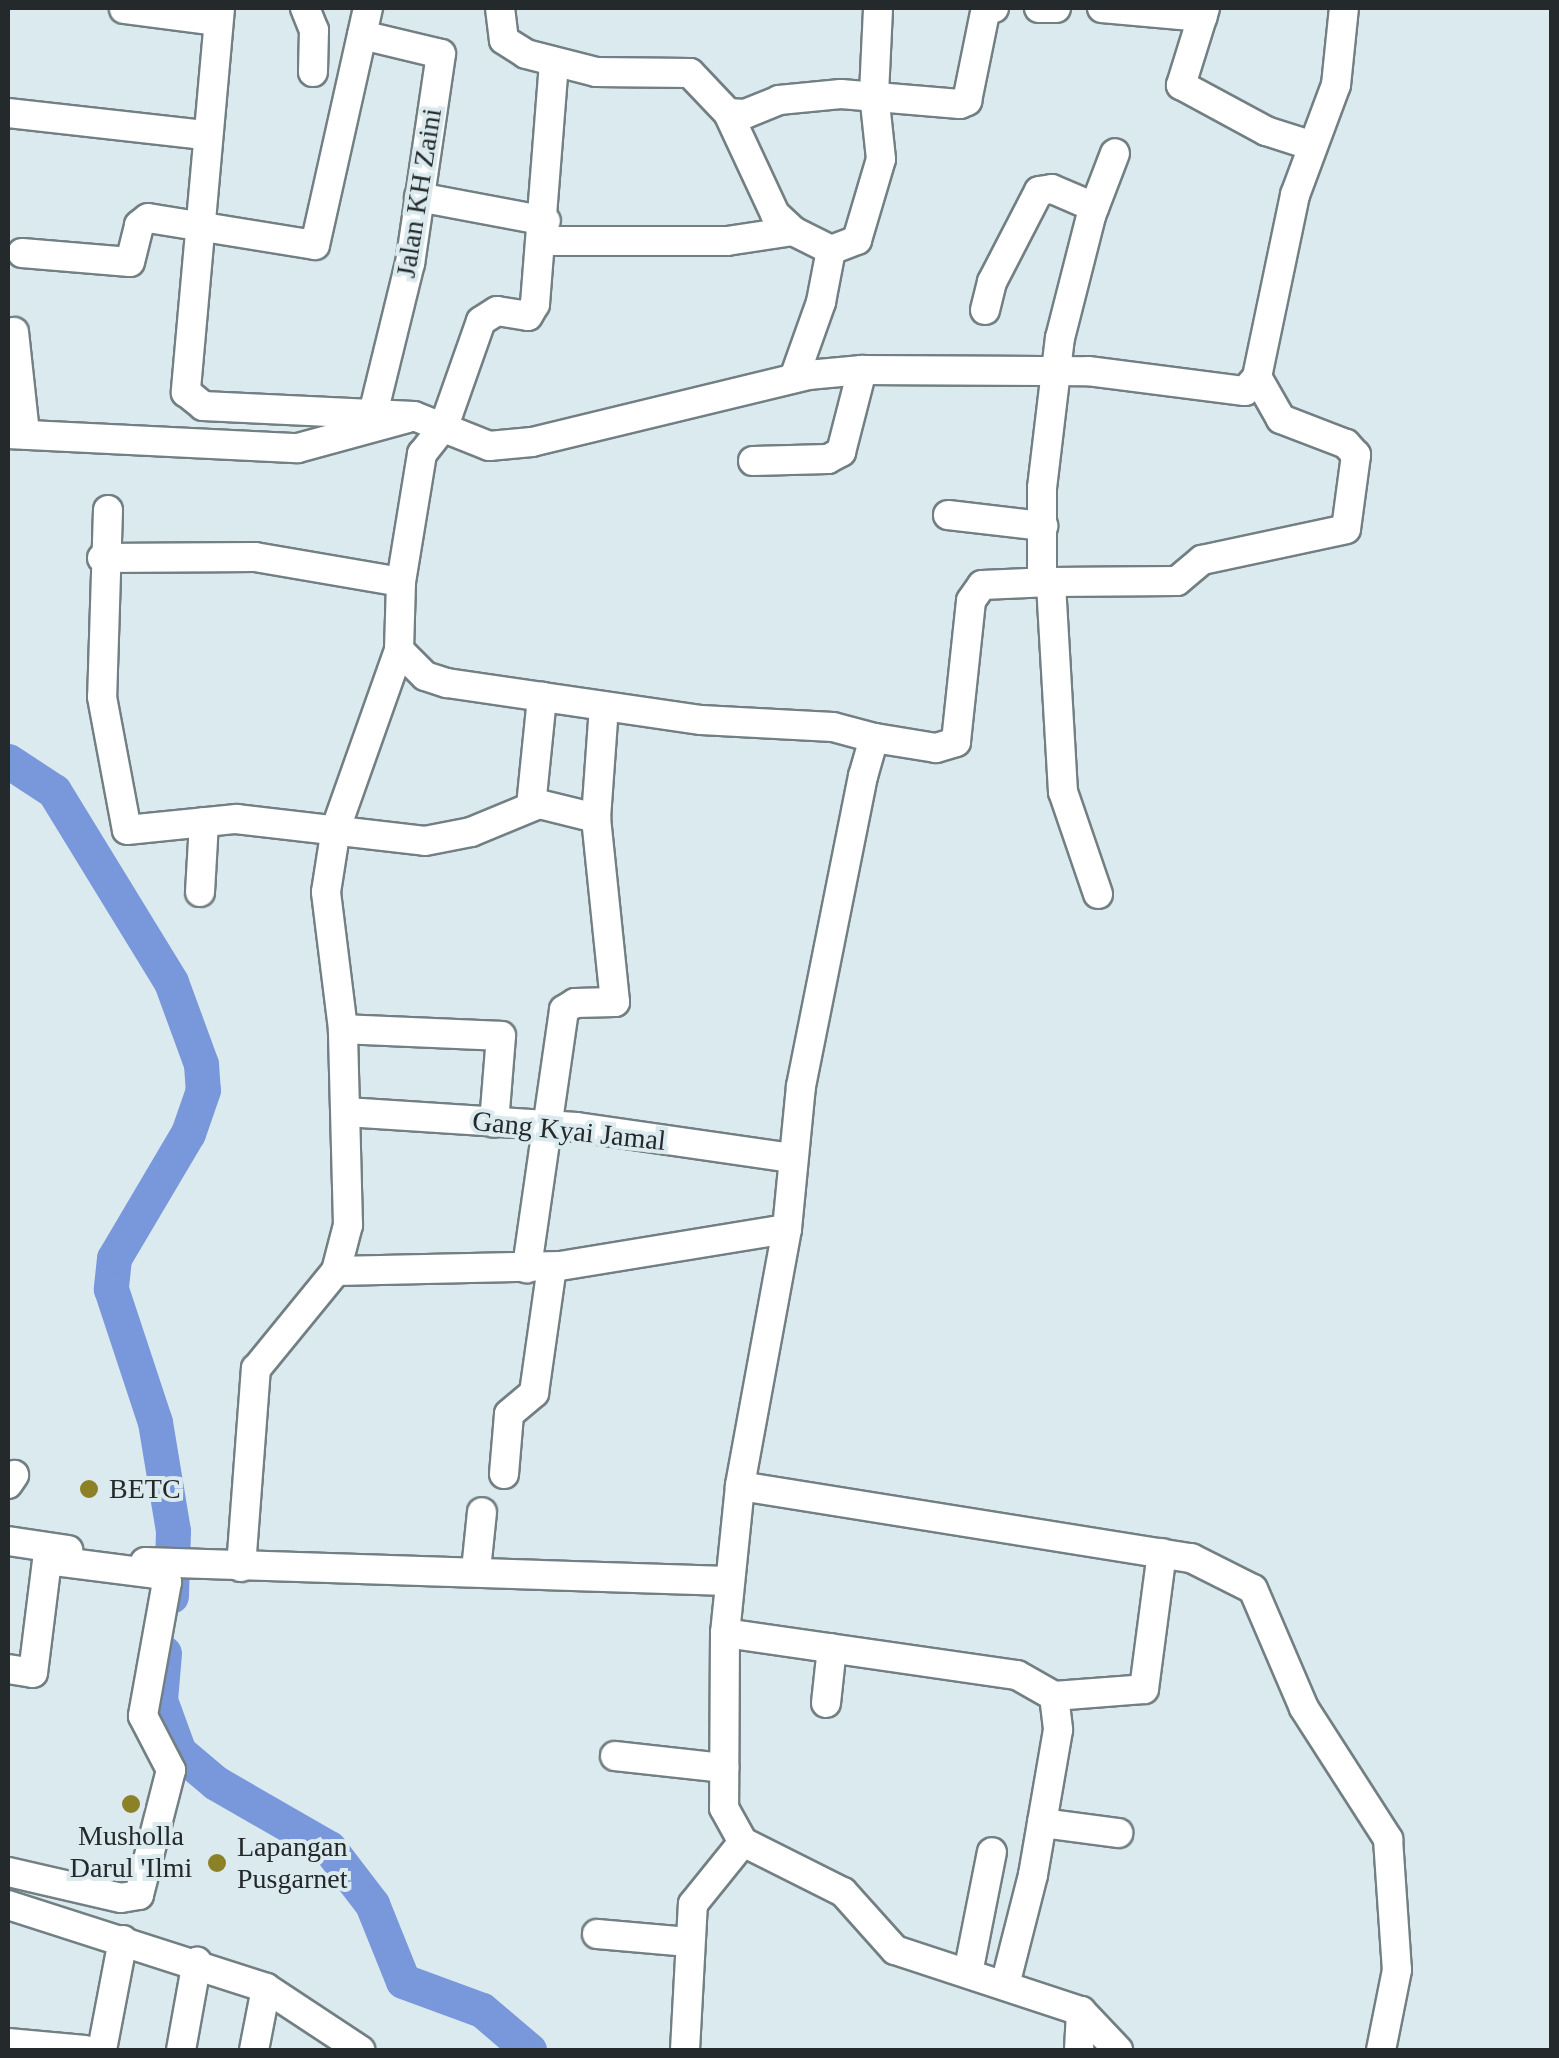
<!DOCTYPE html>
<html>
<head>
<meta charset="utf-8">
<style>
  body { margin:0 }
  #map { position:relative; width:1559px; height:2058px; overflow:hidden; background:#dbeaee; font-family:"Times New Roman",serif }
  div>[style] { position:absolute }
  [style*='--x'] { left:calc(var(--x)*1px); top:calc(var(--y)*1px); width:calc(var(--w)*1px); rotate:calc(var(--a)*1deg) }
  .river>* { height:35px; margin:-17.5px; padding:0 17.5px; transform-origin:17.5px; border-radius:17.5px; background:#7997db }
  .roads { filter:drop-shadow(2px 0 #727f83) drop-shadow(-2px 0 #727f83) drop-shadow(0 2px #727f83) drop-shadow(0 -2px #727f83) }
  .minor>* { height:28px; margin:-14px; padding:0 14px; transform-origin:14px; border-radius:14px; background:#fff }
  .dots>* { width:28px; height:28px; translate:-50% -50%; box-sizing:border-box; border:5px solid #dbeaee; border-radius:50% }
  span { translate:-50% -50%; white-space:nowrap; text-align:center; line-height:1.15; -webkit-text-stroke:8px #dbeaee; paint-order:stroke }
  .street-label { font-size:28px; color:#24292b }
  .poi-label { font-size:28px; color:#24292b }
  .left { translate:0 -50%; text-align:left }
  .frame { position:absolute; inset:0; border:10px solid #24292b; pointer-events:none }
</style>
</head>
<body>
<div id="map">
  <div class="river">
    <i style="--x:8;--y:761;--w:55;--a:33.1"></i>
    <i style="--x:54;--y:791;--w:224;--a:58.5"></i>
    <i style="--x:171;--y:982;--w:87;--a:69.9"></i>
    <i style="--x:201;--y:1064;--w:26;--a:86"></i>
    <i style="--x:203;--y:1090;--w:46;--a:109.2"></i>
    <i style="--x:188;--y:1133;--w:145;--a:120.6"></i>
    <i style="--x:114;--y:1258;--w:31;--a:96"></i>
    <i style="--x:111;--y:1289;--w:140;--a:71.7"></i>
    <i style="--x:155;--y:1422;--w:110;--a:80.6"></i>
    <i style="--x:173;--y:1531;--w:65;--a:91.8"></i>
    <i style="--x:164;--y:1653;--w:47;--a:94.9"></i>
    <i style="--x:160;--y:1700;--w:55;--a:69.9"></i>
    <i style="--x:179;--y:1752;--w:48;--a:40"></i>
    <i style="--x:216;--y:1783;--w:130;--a:29.9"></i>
    <i style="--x:329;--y:1848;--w:71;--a:52.5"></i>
    <i style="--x:372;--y:1904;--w:83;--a:68.1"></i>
    <i style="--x:403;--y:1981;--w:84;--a:20.2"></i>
    <i style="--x:482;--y:2010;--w:62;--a:40.4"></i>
  </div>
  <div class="roads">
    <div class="minor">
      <i style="--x:220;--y:8;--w:386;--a:95.1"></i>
      <i style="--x:186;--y:392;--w:22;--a:39"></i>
      <i style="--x:203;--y:406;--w:211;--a:2.7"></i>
      <i style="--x:414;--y:416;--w:81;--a:21.8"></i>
      <i style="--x:489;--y:446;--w:43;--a:-5.3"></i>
      <i style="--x:532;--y:442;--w:284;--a:-13.6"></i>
      <i style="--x:808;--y:375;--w:54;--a:-5.3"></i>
      <i style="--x:862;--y:370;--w:226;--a:0.3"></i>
      <i style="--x:1088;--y:371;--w:158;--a:7.3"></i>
      <i style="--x:1245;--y:391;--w:18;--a:-49"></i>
      <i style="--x:1257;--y:377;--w:186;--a:-78.2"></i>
      <i style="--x:1295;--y:195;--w:117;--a:-69.6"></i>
      <i style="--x:1336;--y:85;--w:77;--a:-84.1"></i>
      <i style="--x:305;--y:8;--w:24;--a:68"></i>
      <i style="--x:314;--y:30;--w:42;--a:91.4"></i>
      <i style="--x:500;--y:8;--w:32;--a:83"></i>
      <i style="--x:504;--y:40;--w:26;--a:32"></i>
      <i style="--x:526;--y:54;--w:72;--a:14.4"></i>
      <i style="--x:596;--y:72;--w:94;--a:0.6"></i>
      <i style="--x:690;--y:73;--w:55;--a:46.5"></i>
      <i style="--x:728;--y:113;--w:17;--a:3"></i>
      <i style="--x:745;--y:114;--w:37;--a:-22"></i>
      <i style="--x:779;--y:100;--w:62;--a:-5.5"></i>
      <i style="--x:841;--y:94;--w:119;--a:4.8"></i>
      <i style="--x:960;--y:104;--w:8;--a:-23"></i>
      <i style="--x:967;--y:101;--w:95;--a:-78.5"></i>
      <i style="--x:986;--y:8;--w:8;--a:0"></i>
      <i style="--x:1039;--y:8;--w:17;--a:0"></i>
      <i style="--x:1102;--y:8;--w:101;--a:5.1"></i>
      <i style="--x:1205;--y:8;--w:81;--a:107.3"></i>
      <i style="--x:1181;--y:85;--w:97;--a:28.4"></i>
      <i style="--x:1266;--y:131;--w:49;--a:17.7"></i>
      <i style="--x:124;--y:9;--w:94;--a:7.4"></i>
      <i style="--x:362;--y:35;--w:81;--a:13.5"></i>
      <i style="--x:441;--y:54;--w:211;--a:98.4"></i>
      <i style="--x:410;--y:263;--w:151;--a:103.8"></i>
      <i style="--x:8;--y:113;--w:197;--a:6.4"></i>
      <i style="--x:728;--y:113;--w:111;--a:65"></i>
      <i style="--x:775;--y:214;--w:25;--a:43"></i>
      <i style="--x:419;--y:197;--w:129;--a:10.7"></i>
      <i style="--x:543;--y:241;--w:184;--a:0"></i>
      <i style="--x:727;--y:241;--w:67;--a:-8.6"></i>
      <i style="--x:793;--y:231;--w:42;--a:26.6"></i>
      <i style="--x:831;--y:250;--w:28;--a:-21"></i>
      <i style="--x:857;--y:240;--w:84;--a:-73.5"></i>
      <i style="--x:881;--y:159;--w:65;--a:-96.1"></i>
      <i style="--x:874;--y:94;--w:86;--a:-87.3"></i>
      <i style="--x:22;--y:253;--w:108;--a:4.8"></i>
      <i style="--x:130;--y:262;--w:38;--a:-76"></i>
      <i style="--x:139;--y:225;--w:11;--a:-38"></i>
      <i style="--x:148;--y:218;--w:169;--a:9.2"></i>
      <i style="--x:315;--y:245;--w:243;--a:-77.4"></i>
      <i style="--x:985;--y:310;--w:29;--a:-76"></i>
      <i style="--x:992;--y:282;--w:102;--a:-62.7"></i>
      <i style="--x:1039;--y:191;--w:13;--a:-9"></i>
      <i style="--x:1052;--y:189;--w:46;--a:23.2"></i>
      <i style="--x:14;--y:332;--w:103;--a:83.8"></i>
      <i style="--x:794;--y:378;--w:81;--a:-70.4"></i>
      <i style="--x:821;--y:302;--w:53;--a:-79.1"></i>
      <i style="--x:8;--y:434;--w:290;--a:2.8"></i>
      <i style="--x:298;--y:448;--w:114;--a:-15.3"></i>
      <i style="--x:753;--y:461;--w:75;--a:-1.5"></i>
      <i style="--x:828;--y:459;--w:15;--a:-28"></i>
      <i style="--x:841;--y:452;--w:85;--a:-75.6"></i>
      <i style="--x:108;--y:510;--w:187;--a:91.8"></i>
      <i style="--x:102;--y:697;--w:135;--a:79.4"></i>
      <i style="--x:127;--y:830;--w:110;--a:-5.8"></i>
      <i style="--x:236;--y:819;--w:190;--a:6.6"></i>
      <i style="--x:425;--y:841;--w:47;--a:-11.1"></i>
      <i style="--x:471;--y:832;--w:74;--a:-22.4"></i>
      <i style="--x:539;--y:804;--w:59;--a:13.8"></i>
      <i style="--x:596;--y:818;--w:185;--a:84.1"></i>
      <i style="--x:615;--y:1002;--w:40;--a:178.6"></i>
      <i style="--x:575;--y:1003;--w:13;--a:148"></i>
      <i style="--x:564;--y:1010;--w:261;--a:98.2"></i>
      <i style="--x:948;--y:515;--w:96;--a:6.6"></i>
      <i style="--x:102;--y:558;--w:153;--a:-0.4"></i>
      <i style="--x:255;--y:557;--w:148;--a:9.7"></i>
      <i style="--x:1042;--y:582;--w:94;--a:-90"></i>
      <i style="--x:1042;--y:488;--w:151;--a:-83.2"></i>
      <i style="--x:1060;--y:338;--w:126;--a:-75.7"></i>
      <i style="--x:1091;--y:216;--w:67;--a:-69.1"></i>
      <i style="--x:1051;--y:582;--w:126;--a:-0.5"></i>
      <i style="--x:1177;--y:581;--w:33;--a:-40"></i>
      <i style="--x:1202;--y:560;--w:147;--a:-12.1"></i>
      <i style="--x:1346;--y:529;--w:75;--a:-82.3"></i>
      <i style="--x:1356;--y:455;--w:15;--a:-132"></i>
      <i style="--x:1346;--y:444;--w:70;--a:-159"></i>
      <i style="--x:1281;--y:419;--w:48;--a:-119.7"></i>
      <i style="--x:399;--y:650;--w:37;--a:45"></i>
      <i style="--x:425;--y:676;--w:23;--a:18"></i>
      <i style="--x:447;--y:683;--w:257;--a:8.3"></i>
      <i style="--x:701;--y:720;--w:132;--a:3"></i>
      <i style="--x:833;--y:727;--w:42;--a:15"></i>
      <i style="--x:531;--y:806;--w:110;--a:-84.2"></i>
      <i style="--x:596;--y:818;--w:112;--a:-85.9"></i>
      <i style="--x:200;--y:892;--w:70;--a:-86.7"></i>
      <i style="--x:1098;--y:894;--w:108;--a:-108.9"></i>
      <i style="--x:1063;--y:792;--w:210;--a:-93.3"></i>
      <i style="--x:1051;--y:582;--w:69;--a:177.5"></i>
      <i style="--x:982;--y:585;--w:19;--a:125"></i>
      <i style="--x:971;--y:601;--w:142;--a:96.1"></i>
      <i style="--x:956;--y:742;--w:21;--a:163"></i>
      <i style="--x:936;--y:748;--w:63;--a:-170.8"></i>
      <i style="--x:874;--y:738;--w:40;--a:106"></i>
      <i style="--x:863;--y:776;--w:316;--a:101.3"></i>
      <i style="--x:801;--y:1086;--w:144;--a:95.6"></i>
      <i style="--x:787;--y:1229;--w:261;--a:100.4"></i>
      <i style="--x:740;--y:1486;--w:148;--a:95.8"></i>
      <i style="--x:725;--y:1633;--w:175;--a:90.3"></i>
      <i style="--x:724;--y:1808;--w:39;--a:61"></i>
      <i style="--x:743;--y:1842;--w:112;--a:26.6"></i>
      <i style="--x:843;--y:1892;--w:78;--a:48.1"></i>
      <i style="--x:895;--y:1950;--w:196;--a:18.2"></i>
      <i style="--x:1081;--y:2011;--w:54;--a:46.5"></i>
      <i style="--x:343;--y:1029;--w:158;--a:2.5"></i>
      <i style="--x:501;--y:1036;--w:87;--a:94.6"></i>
      <i style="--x:346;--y:1112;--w:231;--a:3.7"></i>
      <i style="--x:577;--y:1127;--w:216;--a:8.2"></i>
      <i style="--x:336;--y:1271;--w:224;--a:-1.3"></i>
      <i style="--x:560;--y:1266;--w:230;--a:-9.3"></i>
      <i style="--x:504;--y:1474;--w:60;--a:-85.2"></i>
      <i style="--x:509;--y:1414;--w:33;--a:-40"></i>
      <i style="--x:534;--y:1393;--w:127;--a:-81.9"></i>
      <i style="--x:8;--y:1484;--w:11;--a:-56"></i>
      <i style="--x:740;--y:1486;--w:457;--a:9.1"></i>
      <i style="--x:1191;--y:1558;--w:69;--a:26.6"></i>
      <i style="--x:1253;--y:1589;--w:129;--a:66.8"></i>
      <i style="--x:1304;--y:1708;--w:156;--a:57.3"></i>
      <i style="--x:1388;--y:1839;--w:131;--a:86.1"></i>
      <i style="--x:1397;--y:1970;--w:82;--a:101.3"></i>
      <i style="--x:8;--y:1541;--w:61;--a:8.5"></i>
      <i style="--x:145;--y:1562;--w:583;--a:1.87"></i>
      <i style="--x:241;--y:1567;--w:199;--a:-85.7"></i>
      <i style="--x:256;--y:1369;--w:127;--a:-50.8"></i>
      <i style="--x:336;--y:1271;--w:48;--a:-75.4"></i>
      <i style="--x:348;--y:1225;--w:196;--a:-91.5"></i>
      <i style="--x:343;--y:1029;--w:138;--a:-97.1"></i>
      <i style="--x:326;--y:892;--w:65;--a:-81.1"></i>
      <i style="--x:336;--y:828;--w:189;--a:-70.5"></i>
      <i style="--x:399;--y:650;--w:68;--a:-88.3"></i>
      <i style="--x:401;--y:582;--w:130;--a:-80.7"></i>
      <i style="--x:422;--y:454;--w:36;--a:-52"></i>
      <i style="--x:444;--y:426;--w:111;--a:-70.6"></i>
      <i style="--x:481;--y:321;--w:19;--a:-32"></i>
      <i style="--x:497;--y:311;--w:31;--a:9"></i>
      <i style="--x:528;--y:316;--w:14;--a:-60"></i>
      <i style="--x:535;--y:304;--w:241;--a:-85.5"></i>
      <i style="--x:476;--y:1570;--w:58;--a:-84.1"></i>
      <i style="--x:725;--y:1633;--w:295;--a:8.2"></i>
      <i style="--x:1017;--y:1675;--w:43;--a:29.6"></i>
      <i style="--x:1054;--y:1696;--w:34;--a:83"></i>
      <i style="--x:1058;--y:1730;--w:147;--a:99.8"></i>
      <i style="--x:1033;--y:1875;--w:114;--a:104.3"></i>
      <i style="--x:8;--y:1669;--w:25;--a:9"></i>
      <i style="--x:33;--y:1673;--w:114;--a:-82.9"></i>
      <i style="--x:47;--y:1560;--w:111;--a:7.3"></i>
      <i style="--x:157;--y:1574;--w:13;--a:39"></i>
      <i style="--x:167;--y:1582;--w:136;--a:100.2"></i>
      <i style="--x:143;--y:1716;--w:61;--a:62.6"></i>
      <i style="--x:171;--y:1770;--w:129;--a:104.4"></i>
      <i style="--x:139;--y:1895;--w:18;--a:171"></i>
      <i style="--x:121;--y:1898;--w:116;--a:-167"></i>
      <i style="--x:1054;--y:1696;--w:90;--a:-4.4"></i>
      <i style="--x:1144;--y:1689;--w:137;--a:-82.5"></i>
      <i style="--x:826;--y:1703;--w:55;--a:-83.8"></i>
      <i style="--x:615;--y:1756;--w:110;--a:6.3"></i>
      <i style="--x:1042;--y:1823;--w:77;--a:7.5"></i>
      <i style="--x:8;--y:1905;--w:271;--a:17.8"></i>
      <i style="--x:266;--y:1988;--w:113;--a:33.4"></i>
      <i style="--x:597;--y:1934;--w:92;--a:5"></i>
      <i style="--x:968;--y:1973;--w:123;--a:-78.8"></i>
      <i style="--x:8;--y:2043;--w:77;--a:5.2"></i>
      <i style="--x:102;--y:2050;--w:112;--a:-79.2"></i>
      <i style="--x:181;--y:2050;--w:90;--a:-79.8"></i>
      <i style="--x:254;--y:2050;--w:63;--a:-79"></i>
      <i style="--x:685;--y:2050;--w:146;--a:-86.9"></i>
      <i style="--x:693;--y:1904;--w:80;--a:-51.1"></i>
      <i style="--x:1079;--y:2050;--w:39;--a:-87"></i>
    </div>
  </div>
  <div class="dots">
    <i style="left:89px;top:1489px;background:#8d8128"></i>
    <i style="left:131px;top:1804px;background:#8d8128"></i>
    <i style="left:217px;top:1863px;background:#8d8128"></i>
  </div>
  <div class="street-label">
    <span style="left:419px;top:193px;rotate:-81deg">Jalan KH Zaini</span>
    <span style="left:569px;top:1131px;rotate:6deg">Gang Kyai Jamal</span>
  </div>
  <div class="poi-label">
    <span class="left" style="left:109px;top:1489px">BETC</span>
    <span style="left:131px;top:1852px">Musholla<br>Darul 'Ilmi</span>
    <span class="left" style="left:237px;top:1863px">Lapangan<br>Pusgarnet</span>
  </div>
  <div class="frame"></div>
</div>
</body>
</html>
